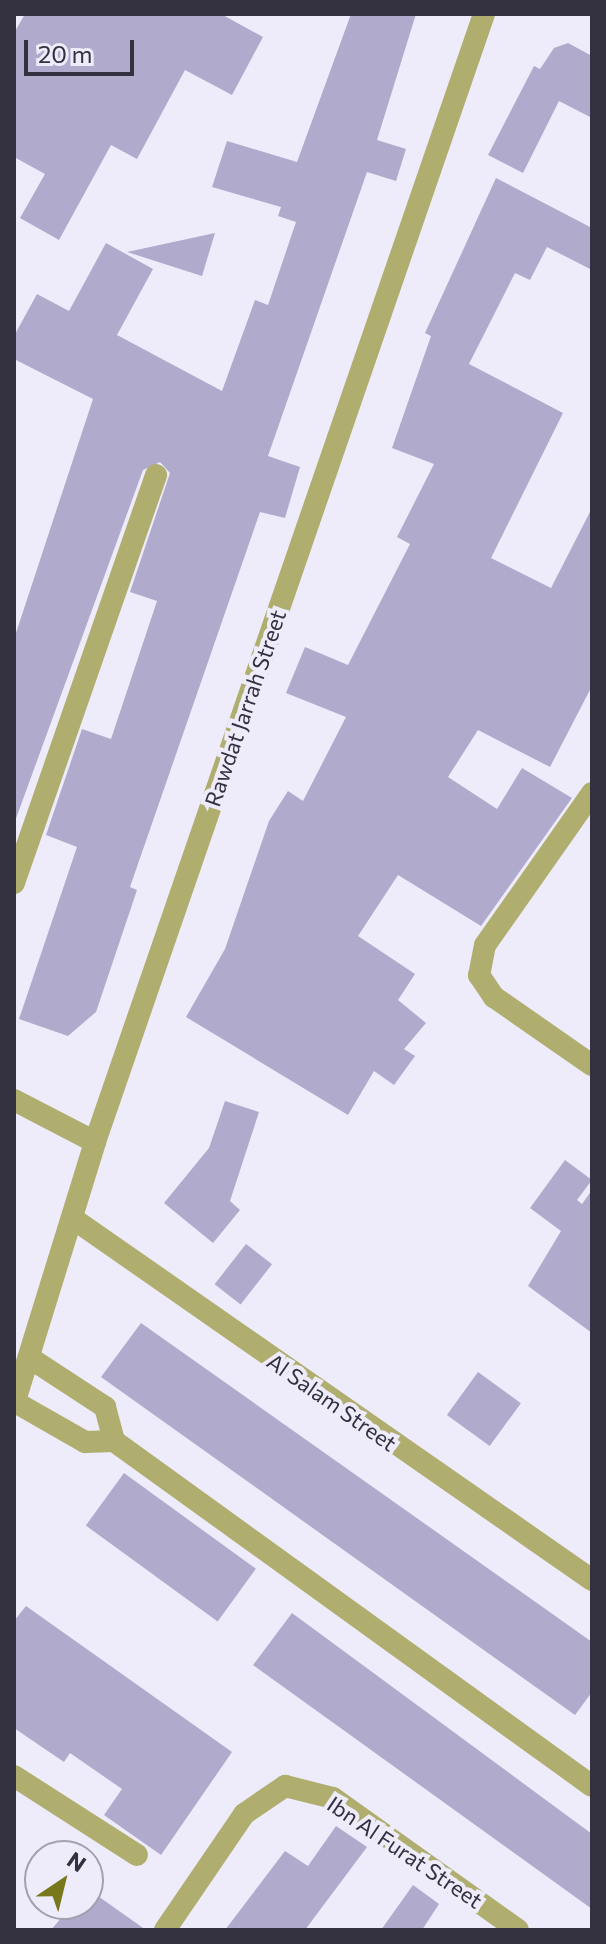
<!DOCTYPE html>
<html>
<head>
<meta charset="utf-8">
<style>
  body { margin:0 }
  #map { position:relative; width:606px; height:1944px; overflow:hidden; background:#eeebfa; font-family:Commissioner,sans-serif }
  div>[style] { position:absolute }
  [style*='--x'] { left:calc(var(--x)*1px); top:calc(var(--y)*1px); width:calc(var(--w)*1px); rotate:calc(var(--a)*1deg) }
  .building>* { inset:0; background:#b0abcd; transform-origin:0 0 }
  .minor>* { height:22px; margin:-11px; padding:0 11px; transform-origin:11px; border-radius:11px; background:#afae6f }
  span { translate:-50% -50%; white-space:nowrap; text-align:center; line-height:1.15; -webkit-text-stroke:8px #eeebfa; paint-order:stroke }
  .street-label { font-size:22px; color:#33303f }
  .frame { position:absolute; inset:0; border:16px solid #33303f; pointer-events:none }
  .north { position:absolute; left:24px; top:1840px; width:80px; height:80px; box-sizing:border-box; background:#eeebfa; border:2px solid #a3a0af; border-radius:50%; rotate:35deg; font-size:22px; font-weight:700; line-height:32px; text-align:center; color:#33303f }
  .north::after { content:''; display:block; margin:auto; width:28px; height:36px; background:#7a781d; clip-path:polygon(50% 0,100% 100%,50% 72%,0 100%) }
  .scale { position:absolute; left:24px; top:40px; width:110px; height:36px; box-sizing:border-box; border:4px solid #33303f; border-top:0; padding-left:10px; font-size:24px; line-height:28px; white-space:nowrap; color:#33303f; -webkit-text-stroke:6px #eeebfa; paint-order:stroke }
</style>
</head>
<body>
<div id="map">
  <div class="building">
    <i style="clip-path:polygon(25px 14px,221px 14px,263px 37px,232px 95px,185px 70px,137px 159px,111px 145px,59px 240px,20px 218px,45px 174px,14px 157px,14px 33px)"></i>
    <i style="clip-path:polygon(351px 14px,416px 14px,377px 140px,406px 149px,396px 181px,367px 172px,268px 456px,300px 467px,285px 518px,260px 512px,130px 887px,137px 890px,96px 1012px,68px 1036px,19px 1019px,77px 847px,46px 835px,82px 729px,111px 739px,157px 601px,130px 592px,170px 473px,160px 462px,143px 470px,14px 824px,14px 639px,93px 399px,14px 359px,14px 336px,37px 294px,69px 311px,106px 243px,153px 269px,117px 335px,222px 391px,255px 300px,268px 305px,296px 222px,278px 216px,281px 207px,212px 187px,227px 141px,297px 162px)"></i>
    <i style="clip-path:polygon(568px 43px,592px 56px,592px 118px,559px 101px,523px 173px,488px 155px,534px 66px,540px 69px,554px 48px)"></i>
    <i style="clip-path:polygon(496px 178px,592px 228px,592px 270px,547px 247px,530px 280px,515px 273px,469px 364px,563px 413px,491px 558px,551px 588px,592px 508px,592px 686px,550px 767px,478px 730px,448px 777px,497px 809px,522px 768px,572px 798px,481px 926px,398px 875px,358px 936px,415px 974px,398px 1000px,426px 1023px,404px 1049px,415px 1056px,394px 1085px,374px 1071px,348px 1115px,186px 1017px,225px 949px,269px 821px,288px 791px,303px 801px,346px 717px,286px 693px,305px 647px,348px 665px,410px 544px,397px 537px,434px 464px,392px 448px,431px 336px,425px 333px)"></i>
    <i style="clip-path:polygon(215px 233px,202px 276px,127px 252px)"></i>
    <i style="clip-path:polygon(225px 1101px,259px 1112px,230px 1201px,240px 1210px,213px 1243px,164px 1203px,209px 1148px)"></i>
    <i style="clip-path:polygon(565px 1160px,592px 1180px,577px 1200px,582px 1204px,592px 1190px,592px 1333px,528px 1286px,561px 1231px,530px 1208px)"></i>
    <i style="left:246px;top:1244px;width:33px;height:51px;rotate:38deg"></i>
    <i style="clip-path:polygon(141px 1323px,592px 1642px,592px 1692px,575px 1715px,101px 1377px)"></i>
    <i style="left:478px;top:1372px;width:53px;height:53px;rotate:36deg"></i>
    <i style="left:124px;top:1473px;width:163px;height:65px;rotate:36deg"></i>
    <i style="clip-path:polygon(26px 1606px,232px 1752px,161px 1855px,104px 1815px,122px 1789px,70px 1753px,64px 1762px,14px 1728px,14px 1621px)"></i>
    <i style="clip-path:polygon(292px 1613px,592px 1834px,592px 1909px,253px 1665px)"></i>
    <i style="clip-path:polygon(336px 1826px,367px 1847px,305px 1930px,225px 1930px,285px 1851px,308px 1866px)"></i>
    <i style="clip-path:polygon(413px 1885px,439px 1904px,422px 1930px,381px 1930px)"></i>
    <i style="clip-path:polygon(88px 1889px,146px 1930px,51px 1930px,73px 1904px,88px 1904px)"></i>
  </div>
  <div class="minor">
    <i style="--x:592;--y:793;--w:186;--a:125.1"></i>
    <i style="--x:485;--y:945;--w:31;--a:101"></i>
    <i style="--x:479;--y:975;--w:27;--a:56"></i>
    <i style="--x:494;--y:997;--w:119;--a:34.8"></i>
    <i style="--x:14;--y:883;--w:432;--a:-70.8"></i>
    <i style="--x:14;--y:1100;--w:91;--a:27.4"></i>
    <i style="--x:75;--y:1220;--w:630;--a:34.85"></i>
    <i style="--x:30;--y:1358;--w:90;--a:33.2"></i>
    <i style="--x:105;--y:1407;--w:35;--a:75"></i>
    <i style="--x:15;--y:1402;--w:81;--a:29.7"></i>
    <i style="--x:85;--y:1442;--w:29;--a:-2"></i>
    <i style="--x:14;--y:1404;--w:274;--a:-72.8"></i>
    <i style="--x:95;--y:1142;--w:1193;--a:-70.97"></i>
    <i style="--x:114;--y:1441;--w:589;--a:35.82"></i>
    <i style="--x:14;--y:1776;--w:146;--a:32.7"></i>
    <i style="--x:165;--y:1930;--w:140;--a:-55.7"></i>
    <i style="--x:244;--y:1814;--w:50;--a:-34.3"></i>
    <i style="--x:285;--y:1786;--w:49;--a:14"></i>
    <i style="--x:333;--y:1798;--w:227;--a:35.5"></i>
  </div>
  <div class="street-label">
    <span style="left:245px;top:708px;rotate:-71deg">Rawdat Jarrah Street</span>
    <span style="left:332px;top:1402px;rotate:35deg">Al Salam Street</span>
    <span style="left:405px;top:1852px;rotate:34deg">Ibn Al Furat Street</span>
  </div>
  <div class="frame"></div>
  <div class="north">N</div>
  <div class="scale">20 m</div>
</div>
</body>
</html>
